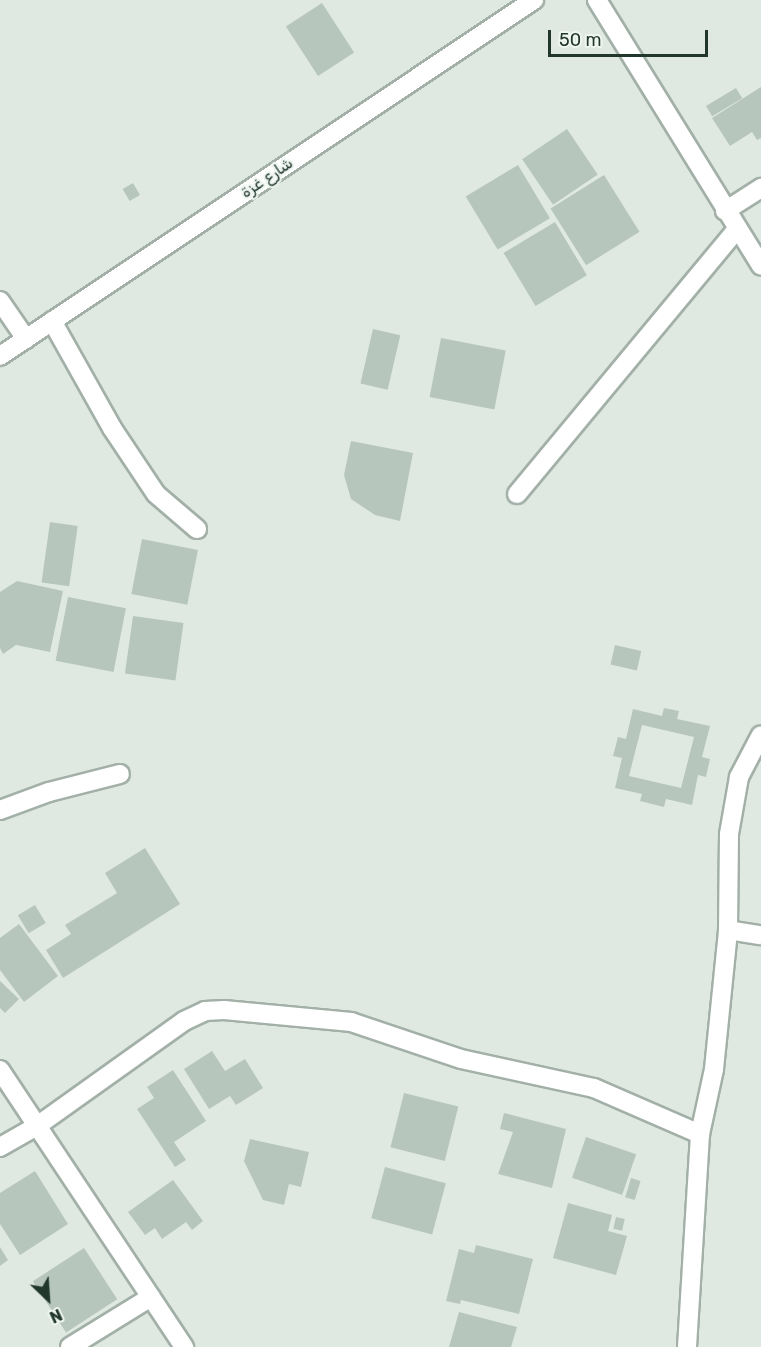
<!DOCTYPE html>
<html>
<head>
<meta charset="utf-8">
<style>
  body { margin:0 }
  #map { position:relative; width:761px; height:1347px; overflow:hidden; background:#dfe9e2; font-family:Rubik,"Noto Naskh Arabic",sans-serif }
  div>[style] { position:absolute }
  [style*='--x'] { left:calc(var(--x)*1px); top:calc(var(--y)*1px); width:calc(var(--w)*1px); rotate:calc(var(--a)*1deg) }
  .building>* { inset:0; background:#b7c6bd; transform-origin:0 0 }
  .roads { filter:drop-shadow(2px 0 #a2b0a8) drop-shadow(-2px 0 #a2b0a8) drop-shadow(0 2px #a2b0a8) drop-shadow(0 -2px #a2b0a8) }
  .minor>* { height:18px; margin:-9px; padding:0 9px; transform-origin:9px; border-radius:9px; background:#fff }
  .secondary>* { height:18px; margin:-9px; padding:0 9px; transform-origin:9px; border-radius:9px; background:#fff }
  span { translate:-50% -50%; white-space:nowrap; text-align:center; line-height:1.15; -webkit-text-stroke:4.5px #eff6f1; paint-order:stroke }
  .street-label { font-size:16px; color:#21372c }
  .north { position:absolute; left:18px; top:1269px; width:60px; height:60px; -webkit-text-stroke:4px #eff6f1; paint-order:stroke; rotate:155deg; font-size:16px; font-weight:700; line-height:24px; text-align:center; color:#21372c }
  .north::after { content:''; display:block; margin:auto; width:21px; height:27px; background:#21372c; clip-path:polygon(50% 0,100% 100%,50% 72%,0 100%) }
  .scale { position:absolute; left:548px; top:30px; width:160px; height:27px; box-sizing:border-box; border:3px solid #21372c; border-top:0; padding-left:8px; font-size:18px; line-height:21px; white-space:nowrap; color:#21372c; -webkit-text-stroke:4px #eff6f1; paint-order:stroke }
</style>
</head>
<body>
<div id="map">
  <div class="building">
    <i style="left:322px;top:3px;width:59px;height:43px;rotate:57deg"></i>
    <i style="clip-path:polygon(761px 87px,761px 138px,757px 140px,752px 132px,730px 146px,712px 118px)"></i>
    <i style="left:736px;top:88px;width:12px;height:35px;rotate:59deg"></i>
    <i style="left:567px;top:129px;width:55px;height:54px;rotate:56deg"></i>
    <i style="left:518px;top:165px;width:62px;height:61px;rotate:59deg"></i>
    <i style="left:604px;top:175px;width:67px;height:63px;rotate:58deg"></i>
    <i style="left:133px;top:183px;width:14px;height:12px;rotate:60deg"></i>
    <i style="left:555px;top:222px;width:62px;height:60px;rotate:59deg"></i>
    <i style="left:373px;top:329px;width:28px;height:56px;rotate:13deg"></i>
    <i style="left:441px;top:338px;width:66px;height:60px;rotate:11deg"></i>
    <i style="clip-path:polygon(351px 441px,413px 453px,400px 521px,375px 515px,351px 499px,344px 475px)"></i>
    <i style="left:50px;top:522px;width:28px;height:61px;rotate:8deg"></i>
    <i style="left:142px;top:539px;width:57px;height:56px;rotate:11deg"></i>
    <i style="clip-path:polygon(17px 581px,63px 591px,50px 652px,16px 645px,3px 654px,0 648px,0 592px)"></i>
    <i style="left:68px;top:597px;width:59px;height:65px;rotate:11deg"></i>
    <i style="left:133px;top:616px;width:51px;height:58px;rotate:8deg"></i>
    <i style="left:615px;top:645px;width:27px;height:20px;rotate:13deg"></i>
    <i style="clip-path:polygon(evenodd,664px 708px,679px 711px,677px 719px,710px 726px,702px 757px,710px 759px,706px 777px,698px 775px,692px 805px,666px 799px,664px 807px,640px 801px,642px 794px,615px 788px,622px 758px,613px 756px,618px 737px,626px 739px,633px 709px,662px 716px,664px 708px,642px 725px,694px 737px,681px 788px,629px 776px,642px 725px)"></i>
    <i style="clip-path:polygon(145px 848px,180px 904px,63px 978px,46px 950px,71px 934px,65px 925px,117px 893px,105px 873px)"></i>
    <i style="left:35px;top:905px;width:21px;height:20px;rotate:59deg"></i>
    <i style="clip-path:polygon(19px 924px,58px 976px,24px 1002px,0 970px,0 938px)"></i>
    <i style="clip-path:polygon(0 981px,19px 999px,5px 1013px,0 1008px)"></i>
    <i style="clip-path:polygon(212px 1051px,225px 1071px,245px 1059px,263px 1088px,236px 1105px,230px 1096px,209px 1109px,184px 1069px)"></i>
    <i style="clip-path:polygon(173px 1070px,206px 1121px,174px 1142px,186px 1160px,175px 1167px,137px 1109px,154px 1098px,147px 1087px)"></i>
    <i style="left:404px;top:1093px;width:56px;height:56px;rotate:14deg"></i>
    <i style="clip-path:polygon(504px 1113px,566px 1129px,552px 1188px,498px 1174px,513px 1132px,500px 1129px)"></i>
    <i style="left:586px;top:1137px;width:53px;height:43px;rotate:19deg"></i>
    <i style="clip-path:polygon(250px 1139px,309px 1152px,301px 1187px,289px 1184px,284px 1205px,263px 1200px,244px 1161px)"></i>
    <i style="left:385px;top:1167px;width:63px;height:53px;rotate:15deg"></i>
    <i style="clip-path:polygon(35px 1171px,68px 1224px,20px 1255px,0 1224px,0 1193px)"></i>
    <i style="left:631px;top:1178px;width:10px;height:20px;rotate:17deg"></i>
    <i style="clip-path:polygon(173px 1180px,203px 1221px,192px 1230px,186px 1222px,162px 1239px,155px 1228px,145px 1235px,128px 1212px)"></i>
    <i style="clip-path:polygon(568px 1203px,612px 1215px,608px 1231px,627px 1236px,616px 1275px,553px 1258px)"></i>
    <i style="left:616px;top:1217px;width:9px;height:12px;rotate:13deg"></i>
    <i style="clip-path:polygon(476px 1245px,533px 1259px,519px 1314px,461px 1300px,460px 1304px,446px 1301px,459px 1249px,474px 1253px)"></i>
    <i style="clip-path:polygon(0 1247px,8px 1260px,0 1266px)"></i>
    <i style="left:84px;top:1248px;width:61px;height:61px;rotate:57deg"></i>
    <i style="clip-path:polygon(459px 1312px,517px 1327px,511px 1347px,449px 1347px)"></i>
  </div>
  <div class="roads">
    <div class="minor">
      <i style="--x:597;--y:0;--w:312;--a:58.3"></i>
      <i style="--x:725;--y:211;--w:43;--a:-32.6"></i>
      <i style="--x:0;--y:301;--w:46;--a:55.6"></i>
      <i style="--x:52;--y:321;--w:123;--a:60.7"></i>
      <i style="--x:112;--y:428;--w:79;--a:56.3"></i>
      <i style="--x:156;--y:494;--w:54;--a:40.5"></i>
      <i style="--x:517;--y:494;--w:344;--a:-50.3"></i>
      <i style="--x:0;--y:810;--w:52;--a:-20.2"></i>
      <i style="--x:49;--y:792;--w:73;--a:-14.2"></i>
      <i style="--x:728;--y:930;--w:33;--a:9"></i>
      <i style="--x:0;--y:1070;--w:333;--a:56.4"></i>
      <i style="--x:0;--y:1147;--w:43;--a:-29.6"></i>
      <i style="--x:37;--y:1126;--w:181;--a:-35.5"></i>
      <i style="--x:184;--y:1021;--w:23;--a:-25"></i>
      <i style="--x:205;--y:1011;--w:19;--a:-3"></i>
      <i style="--x:224;--y:1010;--w:128;--a:5.4"></i>
      <i style="--x:351;--y:1022;--w:116;--a:18.6"></i>
      <i style="--x:461;--y:1059;--w:136;--a:12.3"></i>
      <i style="--x:594;--y:1088;--w:116;--a:23.5"></i>
      <i style="--x:70;--y:1347;--w:95;--a:-31.7"></i>
      <i style="--x:687;--y:1347;--w:213;--a:-86.5"></i>
      <i style="--x:700;--y:1134;--w:66;--a:-77.8"></i>
      <i style="--x:714;--y:1069;--w:140;--a:-84.2"></i>
      <i style="--x:728;--y:930;--w:96;--a:-89.4"></i>
      <i style="--x:729;--y:834;--w:58;--a:-80"></i>
      <i style="--x:739;--y:777;--w:47;--a:-62.4"></i>
    </div>
    <div class="secondary">
      <i style="--x:0;--y:356;--w:642;--a:-33.69"></i>
    </div>
  </div>
  <div class="street-label">
    <span style="left:267px;top:178px;rotate:-34deg">شارع غزة</span>
  </div>
  <div class="north">N</div>
  <div class="scale">50 m</div>
</div>
</body>
</html>
